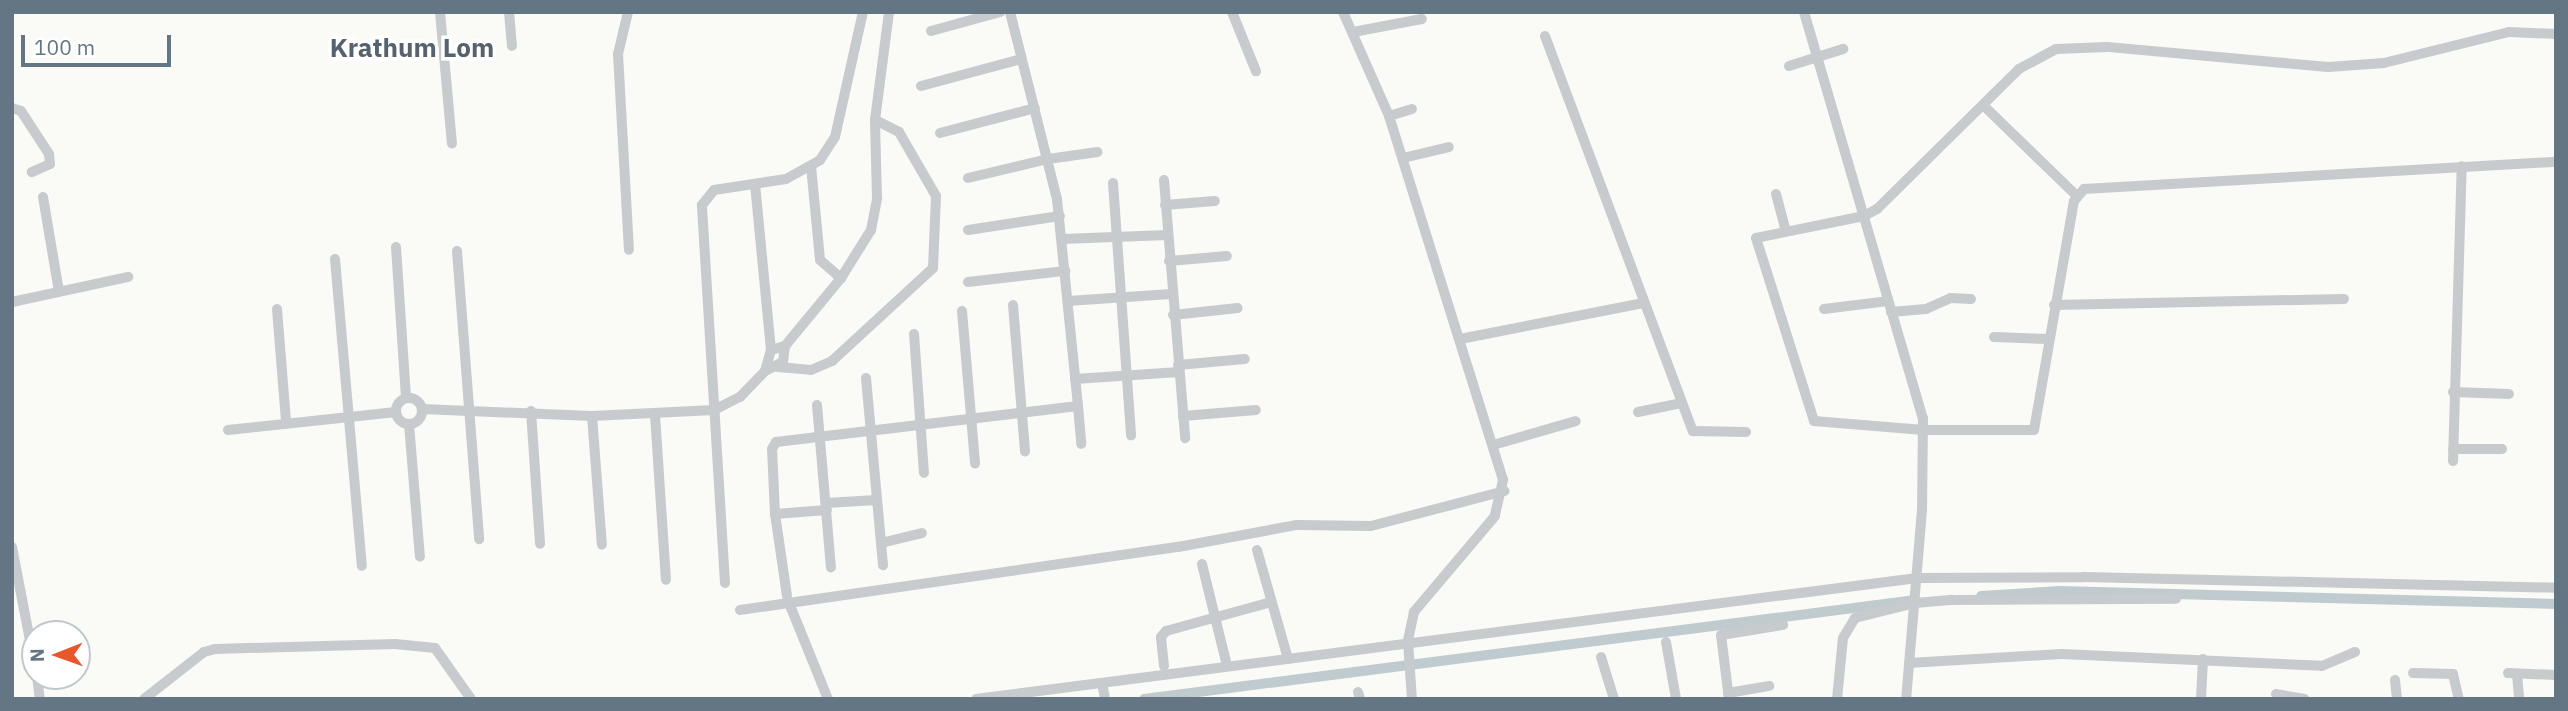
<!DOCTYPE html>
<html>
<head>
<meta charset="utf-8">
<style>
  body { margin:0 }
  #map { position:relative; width:2568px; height:711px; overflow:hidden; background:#fafaf7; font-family:"IBM Plex Sans",sans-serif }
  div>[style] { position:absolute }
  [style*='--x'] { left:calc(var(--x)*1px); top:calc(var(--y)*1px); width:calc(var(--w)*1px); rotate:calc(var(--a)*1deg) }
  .canal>* { height:10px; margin:-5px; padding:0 5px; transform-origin:5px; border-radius:5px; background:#c0cbcf }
  .minor>* { height:10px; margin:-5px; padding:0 5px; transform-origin:5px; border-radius:5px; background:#c7cbce }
  .minor>.ring { margin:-5px; padding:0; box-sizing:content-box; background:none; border:10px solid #c7cbce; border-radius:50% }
  span { translate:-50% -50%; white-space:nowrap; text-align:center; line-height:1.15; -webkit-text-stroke:7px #fff; paint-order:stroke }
  .district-label { font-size:26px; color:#56636e; font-weight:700 }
  .frame { position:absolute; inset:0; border:14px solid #647583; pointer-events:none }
  .north { position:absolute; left:21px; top:620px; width:70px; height:70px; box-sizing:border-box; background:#fff; border:2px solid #c1c8cd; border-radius:50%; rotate:269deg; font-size:19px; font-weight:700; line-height:28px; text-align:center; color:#647583 }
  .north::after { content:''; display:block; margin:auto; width:24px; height:32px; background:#e85729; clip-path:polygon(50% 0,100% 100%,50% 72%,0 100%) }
  .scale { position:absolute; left:21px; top:35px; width:150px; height:32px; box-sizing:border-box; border:4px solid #647583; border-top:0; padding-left:9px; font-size:21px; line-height:24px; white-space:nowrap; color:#647583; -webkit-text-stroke:5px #fff; paint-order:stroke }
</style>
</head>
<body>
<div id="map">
  <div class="canal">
    <i style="--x:1981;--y:596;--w:79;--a:-3.6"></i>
    <i style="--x:2060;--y:591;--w:496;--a:1.5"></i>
    <i style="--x:1144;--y:699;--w:778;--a:-7.31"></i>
  </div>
  <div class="minor">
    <i style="--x:440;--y:12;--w:132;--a:84.8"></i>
    <i style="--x:509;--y:12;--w:34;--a:85"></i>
    <i style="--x:628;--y:12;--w:43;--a:103.4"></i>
    <i style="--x:618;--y:54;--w:196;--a:86.8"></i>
    <i style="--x:1010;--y:12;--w:193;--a:75.9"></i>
    <i style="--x:1057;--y:199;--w:208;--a:84.2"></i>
    <i style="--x:1232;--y:12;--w:64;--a:67.9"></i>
    <i style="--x:1343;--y:12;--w:114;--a:66.1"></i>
    <i style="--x:1389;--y:116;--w:381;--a:72.6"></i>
    <i style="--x:1503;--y:480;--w:37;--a:103"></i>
    <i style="--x:1495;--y:516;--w:126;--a:130.2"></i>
    <i style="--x:1414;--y:612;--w:30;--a:102"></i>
    <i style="--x:1408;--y:641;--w:58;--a:86.1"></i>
    <i style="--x:1804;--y:12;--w:423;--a:73.7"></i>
    <i style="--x:1923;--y:418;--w:92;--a:90.6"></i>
    <i style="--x:1922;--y:510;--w:190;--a:94.8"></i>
    <i style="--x:931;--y:31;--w:72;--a:-15.4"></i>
    <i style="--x:1353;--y:32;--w:70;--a:-10.7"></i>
    <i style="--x:2556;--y:34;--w:47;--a:-177.6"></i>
    <i style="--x:2509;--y:32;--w:129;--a:166.1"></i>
    <i style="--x:2384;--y:63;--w:56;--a:175.9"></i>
    <i style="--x:2328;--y:67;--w:222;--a:-174.8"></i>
    <i style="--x:2107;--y:47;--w:51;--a:177.8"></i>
    <i style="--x:2056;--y:49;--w:42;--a:151.6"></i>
    <i style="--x:2019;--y:69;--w:199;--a:135.4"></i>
    <i style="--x:1877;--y:209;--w:15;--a:152"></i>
    <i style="--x:1864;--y:216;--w:110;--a:168.5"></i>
    <i style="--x:1756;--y:238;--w:192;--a:72.4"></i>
    <i style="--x:1814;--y:421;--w:110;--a:4.7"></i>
    <i style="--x:1924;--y:430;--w:110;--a:0"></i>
    <i style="--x:2034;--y:430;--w:232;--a:-80.1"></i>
    <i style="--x:2074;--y:201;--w:16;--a:-50"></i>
    <i style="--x:2084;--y:189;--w:473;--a:-3.3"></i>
    <i style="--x:1545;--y:36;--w:422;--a:69.5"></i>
    <i style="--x:1693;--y:431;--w:53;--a:1.1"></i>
    <i style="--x:1789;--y:66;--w:57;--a:-17.5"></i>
    <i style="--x:921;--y:86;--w:104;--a:-15.1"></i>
    <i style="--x:1984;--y:106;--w:129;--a:44.1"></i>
    <i style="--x:12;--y:108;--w:9;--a:18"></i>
    <i style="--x:21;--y:111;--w:51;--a:56.9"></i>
    <i style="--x:49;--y:154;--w:10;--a:84"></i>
    <i style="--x:50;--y:164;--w:20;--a:156"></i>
    <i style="--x:1389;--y:116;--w:24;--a:-17"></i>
    <i style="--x:940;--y:133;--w:98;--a:-14.7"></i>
    <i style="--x:1403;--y:158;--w:47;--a:-13.4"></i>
    <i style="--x:811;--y:166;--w:94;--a:84.5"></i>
    <i style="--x:820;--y:260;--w:28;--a:41"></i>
    <i style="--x:968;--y:178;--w:82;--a:-13.4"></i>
    <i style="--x:1048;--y:159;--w:50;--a:-8"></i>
    <i style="--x:1164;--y:180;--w:259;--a:85.3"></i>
    <i style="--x:1113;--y:183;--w:253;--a:85.9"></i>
    <i style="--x:755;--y:184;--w:167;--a:84.5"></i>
    <i style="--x:1776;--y:194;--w:38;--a:75"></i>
    <i style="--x:43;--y:197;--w:96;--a:80.4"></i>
    <i style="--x:1165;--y:205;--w:50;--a:-4.6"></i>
    <i style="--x:968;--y:230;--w:93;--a:-8.7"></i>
    <i style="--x:1062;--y:239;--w:106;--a:-2.2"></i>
    <i style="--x:396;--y:247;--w:151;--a:86.2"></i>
    <i style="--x:457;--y:251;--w:289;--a:85.6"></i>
    <i style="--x:335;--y:259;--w:308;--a:85"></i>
    <i style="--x:1169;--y:261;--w:58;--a:-4.9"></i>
    <i style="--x:968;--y:282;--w:98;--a:-6.5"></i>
    <i style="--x:1068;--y:301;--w:103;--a:-3.9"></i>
    <i style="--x:12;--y:302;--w:119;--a:-12.2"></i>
    <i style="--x:1013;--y:305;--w:147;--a:85.3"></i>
    <i style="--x:2054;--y:305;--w:290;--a:-1.2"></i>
    <i style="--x:277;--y:309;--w:111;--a:85.4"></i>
    <i style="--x:1824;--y:309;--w:64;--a:-7.1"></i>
    <i style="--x:962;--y:311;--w:153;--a:85.1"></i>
    <i style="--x:1891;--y:312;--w:35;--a:-5"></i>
    <i style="--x:1926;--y:309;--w:27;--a:-24"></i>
    <i style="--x:1951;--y:298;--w:20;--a:3"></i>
    <i style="--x:1173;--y:315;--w:65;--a:-6.1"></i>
    <i style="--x:914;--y:334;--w:139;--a:85.9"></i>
    <i style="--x:1994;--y:337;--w:54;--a:2.1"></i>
    <i style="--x:1460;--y:339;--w:187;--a:-11.1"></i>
    <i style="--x:1178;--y:365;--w:67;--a:-5.1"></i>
    <i style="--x:778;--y:367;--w:33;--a:5"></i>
    <i style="--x:811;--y:370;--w:23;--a:-23"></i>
    <i style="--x:832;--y:361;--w:137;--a:-42.6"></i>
    <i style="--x:933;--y:268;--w:72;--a:-87.6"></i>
    <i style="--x:936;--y:196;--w:74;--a:-120"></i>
    <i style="--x:899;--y:132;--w:27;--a:-153"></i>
    <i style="--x:765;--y:371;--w:20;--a:-27"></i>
    <i style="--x:783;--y:362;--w:16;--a:-83"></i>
    <i style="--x:785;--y:346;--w:88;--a:-50.5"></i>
    <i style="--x:841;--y:278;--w:57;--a:-58"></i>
    <i style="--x:871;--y:230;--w:33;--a:-79"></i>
    <i style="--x:877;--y:198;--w:78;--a:-91.5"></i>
    <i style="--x:875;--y:120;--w:109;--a:-82.6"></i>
    <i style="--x:866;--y:378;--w:188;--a:84.8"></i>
    <i style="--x:1075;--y:379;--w:104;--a:-3.9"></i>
    <i style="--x:2453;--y:392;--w:56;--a:2"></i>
    <i class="ring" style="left:396px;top:398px;width:16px;height:16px"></i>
    <i style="--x:817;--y:405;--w:163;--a:85.1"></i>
    <i style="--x:422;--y:409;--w:170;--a:2.4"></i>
    <i style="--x:592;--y:416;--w:122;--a:-2.8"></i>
    <i style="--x:714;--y:410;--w:29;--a:-27"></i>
    <i style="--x:740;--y:397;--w:36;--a:-46"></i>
    <i style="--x:765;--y:371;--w:22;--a:-74"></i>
    <i style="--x:771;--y:350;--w:15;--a:-16"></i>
    <i style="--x:531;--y:411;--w:133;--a:86.1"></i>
    <i style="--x:1638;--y:412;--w:45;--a:-11.6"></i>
    <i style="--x:655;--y:415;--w:165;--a:86.2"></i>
    <i style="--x:592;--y:416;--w:129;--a:85.6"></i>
    <i style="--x:1183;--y:416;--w:73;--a:-4.7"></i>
    <i style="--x:409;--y:424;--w:133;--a:85.3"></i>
    <i style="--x:228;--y:430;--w:169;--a:-6.1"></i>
    <i style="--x:1493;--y:445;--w:86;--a:-16.1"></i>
    <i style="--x:2453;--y:449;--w:49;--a:0"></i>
    <i style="--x:2453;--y:461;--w:295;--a:-88.3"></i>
    <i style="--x:826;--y:503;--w:51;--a:-3.4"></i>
    <i style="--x:775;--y:514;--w:52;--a:-4.4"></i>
    <i style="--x:881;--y:543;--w:42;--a:-13.7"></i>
    <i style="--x:12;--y:547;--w:121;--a:79.1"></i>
    <i style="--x:1257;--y:550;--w:113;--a:74.1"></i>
    <i style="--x:1202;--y:564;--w:105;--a:76.2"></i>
    <i style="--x:725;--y:583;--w:379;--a:-93.5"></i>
    <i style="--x:702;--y:205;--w:19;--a:-51"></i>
    <i style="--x:714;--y:190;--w:73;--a:-8.7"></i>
    <i style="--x:786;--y:179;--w:39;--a:-29"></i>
    <i style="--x:820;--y:160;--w:27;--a:-57"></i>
    <i style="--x:835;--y:137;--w:128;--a:-77.4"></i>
    <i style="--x:787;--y:596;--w:83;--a:-98.3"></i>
    <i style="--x:775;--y:514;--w:65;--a:-92.6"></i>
    <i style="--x:772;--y:449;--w:8;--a:-60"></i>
    <i style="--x:776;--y:442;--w:304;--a:-6.8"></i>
    <i style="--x:1078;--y:406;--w:38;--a:85"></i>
    <i style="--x:789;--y:603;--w:104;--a:67.9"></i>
    <i style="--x:740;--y:610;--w:443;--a:-8.2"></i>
    <i style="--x:1178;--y:547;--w:121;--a:-10.5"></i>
    <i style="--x:1297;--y:525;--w:74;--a:0.8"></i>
    <i style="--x:1371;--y:526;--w:138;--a:-14.7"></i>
    <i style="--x:1666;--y:642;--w:58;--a:80"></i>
    <i style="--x:1601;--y:657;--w:44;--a:72.8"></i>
    <i style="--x:1909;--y:663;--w:153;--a:-3.4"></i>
    <i style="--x:2062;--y:654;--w:260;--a:2.6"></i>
    <i style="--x:2322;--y:666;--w:36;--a:-23"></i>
    <i style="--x:1164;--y:666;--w:29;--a:-96"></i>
    <i style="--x:1161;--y:637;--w:8;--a:-50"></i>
    <i style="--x:1166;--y:631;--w:109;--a:-15.4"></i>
    <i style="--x:2413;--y:673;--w:40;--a:1.4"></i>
    <i style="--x:2453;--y:674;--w:26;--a:77"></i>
    <i style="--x:2508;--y:673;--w:48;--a:2.4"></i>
    <i style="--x:2517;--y:674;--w:25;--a:85"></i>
    <i style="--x:37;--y:676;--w:23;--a:83"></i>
    <i style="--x:2395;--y:680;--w:19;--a:84"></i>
    <i style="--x:1102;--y:683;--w:16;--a:79"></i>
    <i style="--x:1358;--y:692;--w:7;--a:74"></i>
    <i style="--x:1728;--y:693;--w:42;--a:-9.7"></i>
    <i style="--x:2276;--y:694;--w:29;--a:10"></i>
    <i style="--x:144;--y:699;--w:76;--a:-38.1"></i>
    <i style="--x:204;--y:652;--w:11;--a:-15"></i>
    <i style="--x:215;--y:649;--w:180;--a:-1.6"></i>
    <i style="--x:395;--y:644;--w:40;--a:5.7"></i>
    <i style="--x:435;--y:648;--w:62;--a:54.8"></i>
    <i style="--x:976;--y:699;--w:949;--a:-7.33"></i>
    <i style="--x:1917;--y:578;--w:167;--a:-0.3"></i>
    <i style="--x:2084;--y:577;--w:472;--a:1.3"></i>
    <i style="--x:1729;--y:699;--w:64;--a:-97.1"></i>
    <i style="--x:1721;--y:635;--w:63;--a:-9.2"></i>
    <i style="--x:1837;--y:699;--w:61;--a:-84.4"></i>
    <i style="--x:1843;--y:638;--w:23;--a:-59"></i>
    <i style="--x:1855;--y:618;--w:62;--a:-14"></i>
    <i style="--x:1915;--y:603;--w:38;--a:-5"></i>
    <i style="--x:1953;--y:600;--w:223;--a:-0.3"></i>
    <i style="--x:2201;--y:699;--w:40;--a:-87.1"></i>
  </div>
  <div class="district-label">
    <span style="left:412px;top:48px">Krathum Lom</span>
  </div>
  <div class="frame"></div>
  <div class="north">N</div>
  <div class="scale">100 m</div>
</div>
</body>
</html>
